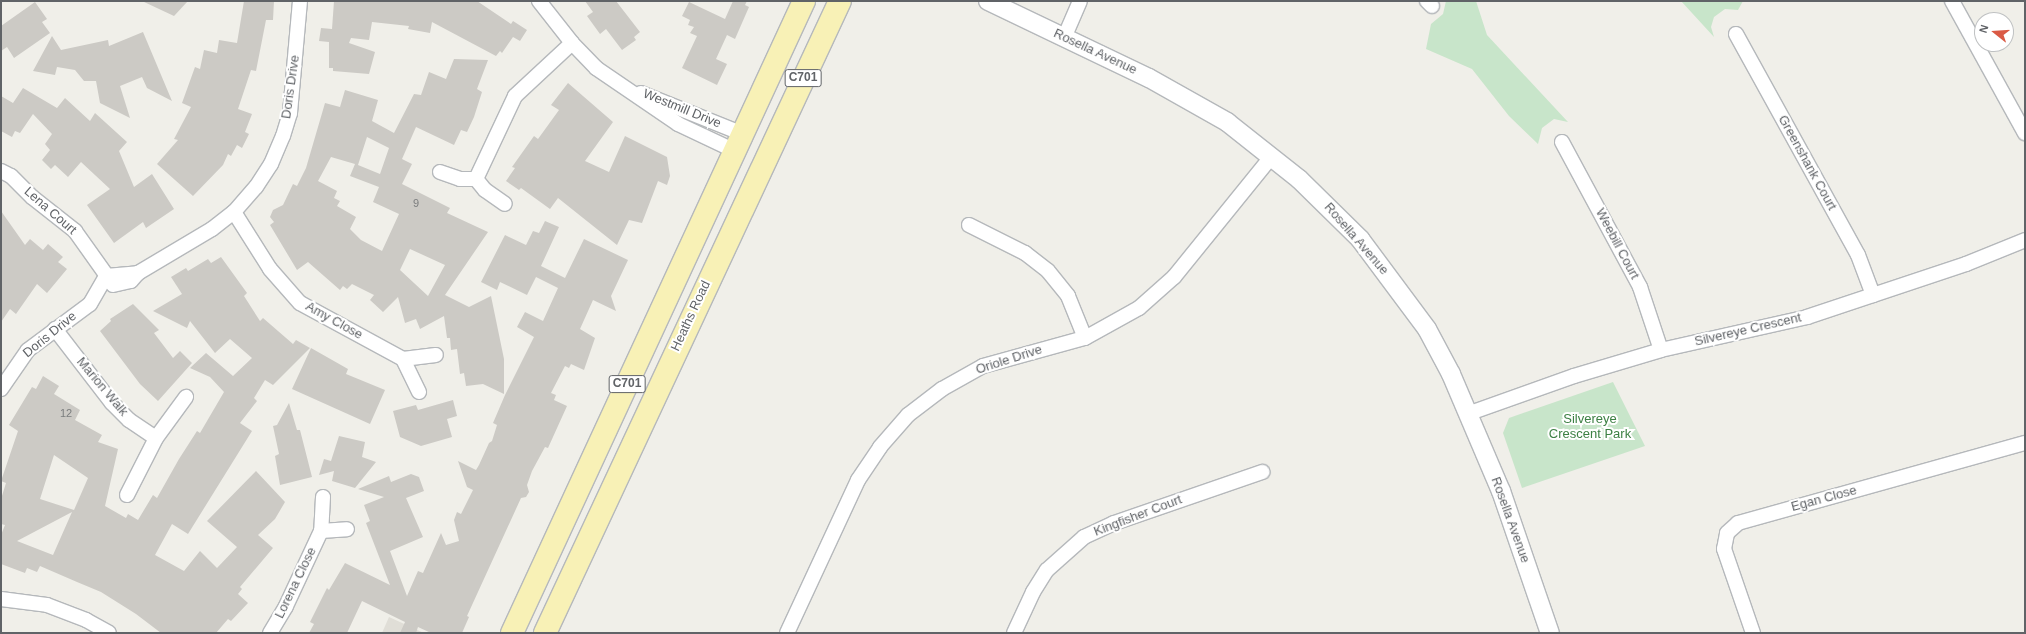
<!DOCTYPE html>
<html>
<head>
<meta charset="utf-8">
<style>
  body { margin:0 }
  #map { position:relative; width:2026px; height:634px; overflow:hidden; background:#f0efe9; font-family:Helvetica,sans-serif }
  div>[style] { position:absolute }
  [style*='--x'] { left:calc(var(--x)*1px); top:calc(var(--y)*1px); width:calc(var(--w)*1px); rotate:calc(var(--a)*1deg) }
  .education>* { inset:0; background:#e0ded7 }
  .green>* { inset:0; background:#c8e5ca }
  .building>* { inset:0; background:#cccac5 }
  .roads { filter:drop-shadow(1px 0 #b5b8bb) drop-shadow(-1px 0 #b5b8bb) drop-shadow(0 1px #b5b8bb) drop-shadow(0 -1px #b5b8bb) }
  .minor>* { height:14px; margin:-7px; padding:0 7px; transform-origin:7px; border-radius:7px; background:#fff }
  .tertiary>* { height:18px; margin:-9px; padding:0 9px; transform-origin:9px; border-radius:9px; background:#fff }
  .primary>* { height:22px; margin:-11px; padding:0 11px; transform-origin:11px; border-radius:11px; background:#f8f1b6 }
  span { translate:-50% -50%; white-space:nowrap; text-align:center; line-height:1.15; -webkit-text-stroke:4px #fff; paint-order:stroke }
  .number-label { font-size:11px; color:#7b7d7e }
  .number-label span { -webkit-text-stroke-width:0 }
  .shield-label span { padding:1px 3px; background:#fff; border:1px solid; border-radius:3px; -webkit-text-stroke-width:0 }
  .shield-label { font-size:12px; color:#606367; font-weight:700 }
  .street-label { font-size:13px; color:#606367 }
  .park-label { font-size:13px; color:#3d8044 }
  .frame { position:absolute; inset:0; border:2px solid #606367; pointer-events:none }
  .north { position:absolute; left:1974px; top:12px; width:40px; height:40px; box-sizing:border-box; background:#fff; border:1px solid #bfc1c2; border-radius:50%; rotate:287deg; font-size:11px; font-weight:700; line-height:16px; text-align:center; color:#606367 }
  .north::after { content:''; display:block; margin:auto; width:14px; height:18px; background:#da5a45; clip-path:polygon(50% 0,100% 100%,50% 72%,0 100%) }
</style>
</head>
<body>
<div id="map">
  <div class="education">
    <i style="clip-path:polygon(389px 617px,424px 633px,382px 633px)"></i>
  </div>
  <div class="green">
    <i style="clip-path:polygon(1446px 1px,1476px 1px,1487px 35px,1568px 122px,1554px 119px,1542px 128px,1538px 144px,1509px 116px,1472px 69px,1426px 49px,1431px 24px,1443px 14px)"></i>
    <i style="clip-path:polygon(1681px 1px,1743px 1px,1738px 10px,1725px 9px,1714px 17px,1711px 27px,1714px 37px)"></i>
    <i style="clip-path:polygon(1613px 382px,1645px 446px,1522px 488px,1503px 433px,1509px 418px)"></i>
  </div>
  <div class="building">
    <i style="clip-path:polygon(142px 1px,188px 1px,174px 16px)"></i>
    <i style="clip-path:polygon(244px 1px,274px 1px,273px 20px,266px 20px,256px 71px,251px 70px,238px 109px,252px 114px,245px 132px,249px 134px,242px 148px,237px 145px,231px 156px,228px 154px,223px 165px,193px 196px,157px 164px,178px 140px,174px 139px,191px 107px,182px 103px,195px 67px,200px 69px,204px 50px,217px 53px,219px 40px,237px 43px)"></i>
    <i style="clip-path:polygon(334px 1px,477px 1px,511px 24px,513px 21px,527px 30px,520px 41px,513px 37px,502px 53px,500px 51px,496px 56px,432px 22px,430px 33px,408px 29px,409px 26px,372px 22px,369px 40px,351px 38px,349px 43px,375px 52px,369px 74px,333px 71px,333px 68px,329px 68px,329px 42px,319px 41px,321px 28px,332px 29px)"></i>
    <i style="clip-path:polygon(585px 1px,616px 1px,640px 32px,634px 37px,636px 40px,622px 50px,606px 29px,600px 34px,587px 16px,593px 12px)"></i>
    <i style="clip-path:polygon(733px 1px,747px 1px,745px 5px,749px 7px,735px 39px,727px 35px,716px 59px,727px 64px,717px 85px,682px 68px,697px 36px,690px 33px,694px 27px,688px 25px,690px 20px,682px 16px,689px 2px,725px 19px)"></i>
    <i style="clip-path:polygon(35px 2px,47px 19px,42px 22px,50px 33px,14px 58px,7px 47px,1px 51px,1px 26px)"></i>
    <i style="clip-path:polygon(143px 32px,172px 101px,147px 88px,142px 77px,120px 86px,130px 118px,100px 103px,96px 81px,84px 81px,75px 70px,57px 67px,55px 75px,33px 71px,52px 36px,61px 50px,108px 40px,109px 46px)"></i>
    <i style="clip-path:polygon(evenodd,454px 59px,488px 60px,477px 89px,482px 92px,474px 117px,467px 132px,461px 130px,454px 145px,416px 127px,402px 159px,412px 164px,402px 184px,450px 208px,447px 213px,488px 232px,445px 295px,469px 307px,491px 296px,504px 359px,504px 394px,483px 384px,466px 386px,464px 373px,460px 374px,457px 349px,451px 350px,450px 338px,447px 338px,444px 316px,420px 329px,416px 319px,405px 323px,398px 297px,383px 312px,370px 300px,374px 295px,352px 284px,347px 289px,343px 286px,340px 290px,308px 262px,297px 270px,270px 225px,274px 222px,270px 217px,273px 210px,283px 205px,293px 184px,297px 186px,306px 168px,325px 103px,340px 107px,345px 90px,378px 100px,372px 121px,394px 133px,414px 94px,421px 95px,429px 72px,446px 79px,454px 59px,367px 137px,389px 148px,380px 174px,358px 165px,367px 137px,454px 59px,331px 157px,355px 164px,350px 176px,379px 187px,373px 202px,399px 214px,382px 251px,361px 240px,350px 229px,356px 217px,337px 206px,340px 201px,334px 198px,337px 191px,318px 181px,331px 157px,454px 59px,410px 249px,445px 265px,428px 296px,400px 270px,410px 249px)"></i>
    <i style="clip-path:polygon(568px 83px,613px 122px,585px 161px,609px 172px,625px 136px,667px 157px,670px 176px,667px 185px,658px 181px,642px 223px,629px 220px,617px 245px,558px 198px,550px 209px,521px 188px,519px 190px,506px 181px,515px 168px,512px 167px,534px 136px,538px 139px,559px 110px,551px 105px)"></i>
    <i style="clip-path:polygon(23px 88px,57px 108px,65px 98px,90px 121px,95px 113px,127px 142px,119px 151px,134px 187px,152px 174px,174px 209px,146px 228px,143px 222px,114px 243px,87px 205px,110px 189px,81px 162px,68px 177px,55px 165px,51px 169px,42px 160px,50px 150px,45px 144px,52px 134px,33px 114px,20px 133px,15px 131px,12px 137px,1px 131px,1px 96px,13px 103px)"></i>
    <i style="clip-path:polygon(1px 211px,25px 245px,30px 239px,43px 250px,48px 244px,63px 257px,58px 262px,67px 269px,47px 293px,37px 284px,16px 314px,10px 309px,1px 322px)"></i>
    <i style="clip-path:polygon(545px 221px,559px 227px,541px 266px,565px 278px,584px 239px,628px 260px,611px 296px,616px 311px,593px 300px,580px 329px,595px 338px,584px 370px,571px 364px,569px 368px,565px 366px,551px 393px,556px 395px,554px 400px,567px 406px,548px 448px,545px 447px,532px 471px,527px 485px,529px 492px,526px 497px,521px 498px,467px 616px,469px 617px,462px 633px,431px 633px,418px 627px,416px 633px,400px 633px,405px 622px,362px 601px,347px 633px,309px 633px,314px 624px,310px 622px,327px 588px,329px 590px,345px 563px,390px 585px,366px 523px,370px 521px,364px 505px,384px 497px,358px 489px,389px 476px,391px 482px,411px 474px,419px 477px,424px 491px,406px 498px,423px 537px,390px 551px,407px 596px,418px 571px,423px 573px,441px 533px,446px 545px,459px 541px,454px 520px,457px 512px,461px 514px,473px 490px,467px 487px,458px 461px,476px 470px,479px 465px,489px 443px,492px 441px,497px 425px,493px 423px,505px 395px,534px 337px,517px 327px,525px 312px,543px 321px,558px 288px,536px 277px,527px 295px,500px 282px,497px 290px,481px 282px,505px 235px,526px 245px,533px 231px,539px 233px)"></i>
    <i style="clip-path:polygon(evenodd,221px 257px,247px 293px,244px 296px,260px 321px,263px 318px,293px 344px,296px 340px,310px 348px,273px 385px,265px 380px,254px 398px,257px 401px,240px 423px,252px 431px,188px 534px,172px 524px,155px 555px,184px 571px,200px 551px,217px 568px,237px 547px,207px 521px,256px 471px,285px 502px,275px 519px,258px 535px,273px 548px,240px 587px,242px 589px,238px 594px,248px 603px,231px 621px,228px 619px,216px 633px,161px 633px,136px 614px,101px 592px,77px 582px,40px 566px,37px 572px,27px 568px,25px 573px,1px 564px,1px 535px,5px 525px,1px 524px,1px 499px,6px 483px,1px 481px,18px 431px,9px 425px,32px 387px,36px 389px,43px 376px,59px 386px,54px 394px,80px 410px,75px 420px,102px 435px,98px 442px,118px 449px,105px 506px,126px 518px,128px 514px,138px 520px,153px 495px,157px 498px,179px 459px,197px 431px,200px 433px,224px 392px,210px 377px,190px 368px,206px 353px,233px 376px,252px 358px,230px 339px,215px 353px,190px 321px,187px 328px,153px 311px,182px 294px,171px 277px,186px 268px,188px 271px,208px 259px,211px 263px,221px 257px,54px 455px,88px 478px,74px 510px,40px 499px,54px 455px,221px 257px,72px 512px,53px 555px,17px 541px,72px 512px)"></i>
    <i style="clip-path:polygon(133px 304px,159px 330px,154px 333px,173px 358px,180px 351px,192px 363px,158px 401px,140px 384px,100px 331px,111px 321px,110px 319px)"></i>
    <i style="clip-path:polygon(311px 348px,348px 369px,346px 374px,385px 390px,370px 424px,292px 389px)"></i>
    <i style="clip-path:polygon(453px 400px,457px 416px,447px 419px,452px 437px,421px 446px,400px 437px,393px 411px,416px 405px,418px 410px)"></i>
    <i style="clip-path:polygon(289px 403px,297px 430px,300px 430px,312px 477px,280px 485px,275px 456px,279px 454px,273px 426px,277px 425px)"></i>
    <i style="clip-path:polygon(339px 436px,365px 442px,362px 457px,376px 462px,355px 488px,332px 481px,334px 471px,319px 475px,324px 459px,331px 461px)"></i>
  </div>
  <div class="roads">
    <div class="minor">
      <i style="--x:539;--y:1;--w:53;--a:51.8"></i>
      <i style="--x:572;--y:43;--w:35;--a:46"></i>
      <i style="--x:596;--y:68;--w:99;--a:34.3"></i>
      <i style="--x:678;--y:124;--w:63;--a:25.3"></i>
      <i style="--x:1427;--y:1;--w:7;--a:45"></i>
      <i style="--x:1952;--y:1;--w:151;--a:61.1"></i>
      <i style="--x:1736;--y:34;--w:252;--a:61.1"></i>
      <i style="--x:1858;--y:255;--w:43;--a:69.4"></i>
      <i style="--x:1064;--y:38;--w:40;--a:-66.6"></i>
      <i style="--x:641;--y:93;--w:110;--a:21.9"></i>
      <i style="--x:1562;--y:142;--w:165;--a:61.7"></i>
      <i style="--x:1640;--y:287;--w:66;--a:71.6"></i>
      <i style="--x:1;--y:171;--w:11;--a:27"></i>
      <i style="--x:11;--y:176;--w:30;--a:45"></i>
      <i style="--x:32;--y:197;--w:55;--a:38.3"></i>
      <i style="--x:75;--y:231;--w:64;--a:54.6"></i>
      <i style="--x:440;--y:172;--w:21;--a:19"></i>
      <i style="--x:460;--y:179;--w:16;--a:0"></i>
      <i style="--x:476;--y:179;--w:92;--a:-64.8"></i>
      <i style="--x:515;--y:96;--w:78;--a:-42.9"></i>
      <i style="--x:476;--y:179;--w:14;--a:51"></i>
      <i style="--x:485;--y:190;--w:24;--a:35"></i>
      <i style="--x:234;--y:212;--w:67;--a:57.7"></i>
      <i style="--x:270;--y:269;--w:45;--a:48.6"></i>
      <i style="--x:300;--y:303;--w:117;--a:28.5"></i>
      <i style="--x:969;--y:225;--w:63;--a:26.6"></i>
      <i style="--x:1025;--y:253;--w:29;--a:38"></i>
      <i style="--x:1048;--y:271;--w:32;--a:51"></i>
      <i style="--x:1068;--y:296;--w:45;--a:68"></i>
      <i style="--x:113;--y:285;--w:18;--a:-13"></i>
      <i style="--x:131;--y:281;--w:11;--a:-49"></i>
      <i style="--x:138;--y:273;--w:86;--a:-30.7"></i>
      <i style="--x:212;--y:229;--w:28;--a:-38"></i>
      <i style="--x:234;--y:212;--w:33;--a:-49"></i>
      <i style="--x:256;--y:187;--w:27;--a:-57"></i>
      <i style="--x:271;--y:164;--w:30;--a:-67"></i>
      <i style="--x:283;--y:136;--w:24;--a:-73"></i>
      <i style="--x:290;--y:113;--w:112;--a:-84.9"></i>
      <i style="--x:55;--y:329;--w:93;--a:52.4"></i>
      <i style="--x:112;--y:403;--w:24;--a:45"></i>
      <i style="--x:129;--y:420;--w:32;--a:34"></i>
      <i style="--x:1;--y:389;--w:47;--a:-55.3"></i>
      <i style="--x:28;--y:350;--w:77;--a:-36.6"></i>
      <i style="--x:90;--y:304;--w:32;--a:-60"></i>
      <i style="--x:106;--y:276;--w:32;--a:-5"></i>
      <i style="--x:419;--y:392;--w:37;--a:-116"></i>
      <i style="--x:403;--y:359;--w:33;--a:-7"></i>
      <i style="--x:1470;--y:413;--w:110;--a:-19.6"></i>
      <i style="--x:1574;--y:376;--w:91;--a:-16.6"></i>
      <i style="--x:1661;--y:350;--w:150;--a:-12.7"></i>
      <i style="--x:1807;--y:317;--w:168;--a:-18.4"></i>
      <i style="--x:1966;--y:264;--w:64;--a:-22.1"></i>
      <i style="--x:127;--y:495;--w:64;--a:-63"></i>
      <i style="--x:156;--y:438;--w:51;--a:-53.8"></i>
      <i style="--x:323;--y:497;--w:34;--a:93"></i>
      <i style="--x:321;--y:531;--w:26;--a:-4"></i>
      <i style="--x:1;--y:599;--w:46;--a:7.4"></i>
      <i style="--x:47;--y:605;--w:42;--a:21"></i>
      <i style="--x:86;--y:620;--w:26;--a:29"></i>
      <i style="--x:270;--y:633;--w:31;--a:-59"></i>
      <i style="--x:286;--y:606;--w:83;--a:-65"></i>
      <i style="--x:787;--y:633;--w:169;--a:-65.1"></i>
      <i style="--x:858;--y:480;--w:40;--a:-56"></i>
      <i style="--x:880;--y:447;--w:43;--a:-48.8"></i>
      <i style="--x:908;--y:415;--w:43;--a:-37.4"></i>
      <i style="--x:942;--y:389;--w:47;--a:-29.3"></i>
      <i style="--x:983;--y:366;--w:106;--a:-15.4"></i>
      <i style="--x:1085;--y:338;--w:62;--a:-29.1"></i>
      <i style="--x:1139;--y:308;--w:47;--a:-41.5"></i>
      <i style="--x:1174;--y:277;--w:156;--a:-51"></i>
      <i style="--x:1014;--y:633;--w:45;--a:-65.1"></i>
      <i style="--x:1033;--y:592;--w:26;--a:-58"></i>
      <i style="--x:1047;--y:570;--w:50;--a:-41.7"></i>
      <i style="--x:1084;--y:537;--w:33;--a:-25"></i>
      <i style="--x:1114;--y:523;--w:157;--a:-19"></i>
      <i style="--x:1753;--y:633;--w:89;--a:-109"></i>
      <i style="--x:1724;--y:549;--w:16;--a:-79"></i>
      <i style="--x:1727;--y:533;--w:15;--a:-42"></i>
      <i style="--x:1738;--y:523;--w:298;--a:-15.6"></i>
    </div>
    <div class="tertiary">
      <i style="--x:988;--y:1;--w:178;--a:25.6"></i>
      <i style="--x:1149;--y:78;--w:90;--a:29.4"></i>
      <i style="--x:1227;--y:122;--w:92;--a:38.4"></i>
      <i style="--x:1299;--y:179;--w:86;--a:44.5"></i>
      <i style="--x:1360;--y:239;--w:112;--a:53.3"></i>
      <i style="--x:1427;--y:329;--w:51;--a:61.9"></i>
      <i style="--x:1451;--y:374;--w:127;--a:66.9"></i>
      <i style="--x:1501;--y:491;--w:150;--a:71"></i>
    </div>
    <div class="primary">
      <i style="--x:512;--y:633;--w:696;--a:-65.2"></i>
      <i style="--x:545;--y:633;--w:697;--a:-64.98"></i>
    </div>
  </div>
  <div class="number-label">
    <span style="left:416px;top:203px">9</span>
    <span style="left:66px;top:413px">12</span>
  </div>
  <div class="shield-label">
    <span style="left:803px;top:78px">C701</span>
    <span style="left:627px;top:384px">C701</span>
  </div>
  <div class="street-label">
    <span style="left:1095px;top:52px;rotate:25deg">Rosella Avenue</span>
    <span style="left:291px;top:87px;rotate:-82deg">Doris Drive</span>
    <span style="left:682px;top:109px;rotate:22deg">Westmill Drive</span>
    <span style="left:1807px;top:163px;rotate:61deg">Greenshank Court</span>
    <span style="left:50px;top:211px;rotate:41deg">Lena Court</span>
    <span style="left:1356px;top:239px;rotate:49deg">Rosella Avenue</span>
    <span style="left:1617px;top:244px;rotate:62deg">Weebill Court</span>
    <span style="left:691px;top:316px;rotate:-65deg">Heaths Road</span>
    <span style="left:334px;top:321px;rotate:29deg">Amy Close</span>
    <span style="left:1748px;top:330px;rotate:-13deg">Silvereye Crescent</span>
    <span style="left:50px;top:335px;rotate:-39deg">Doris Drive</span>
    <span style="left:1009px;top:360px;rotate:-18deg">Oriole Drive</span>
    <span style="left:102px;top:387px;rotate:50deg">Marion Walk</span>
    <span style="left:1824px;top:499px;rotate:-15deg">Egan Close</span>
    <span style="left:1138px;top:516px;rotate:-21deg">Kingfisher Court</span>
    <span style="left:1510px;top:520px;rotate:70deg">Rosella Avenue</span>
    <span style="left:296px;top:583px;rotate:-64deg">Lorena Close</span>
  </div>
  <div class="park-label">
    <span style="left:1590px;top:427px">Silvereye<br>Crescent Park</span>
  </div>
  <div class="frame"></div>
  <div class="north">N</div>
</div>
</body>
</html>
